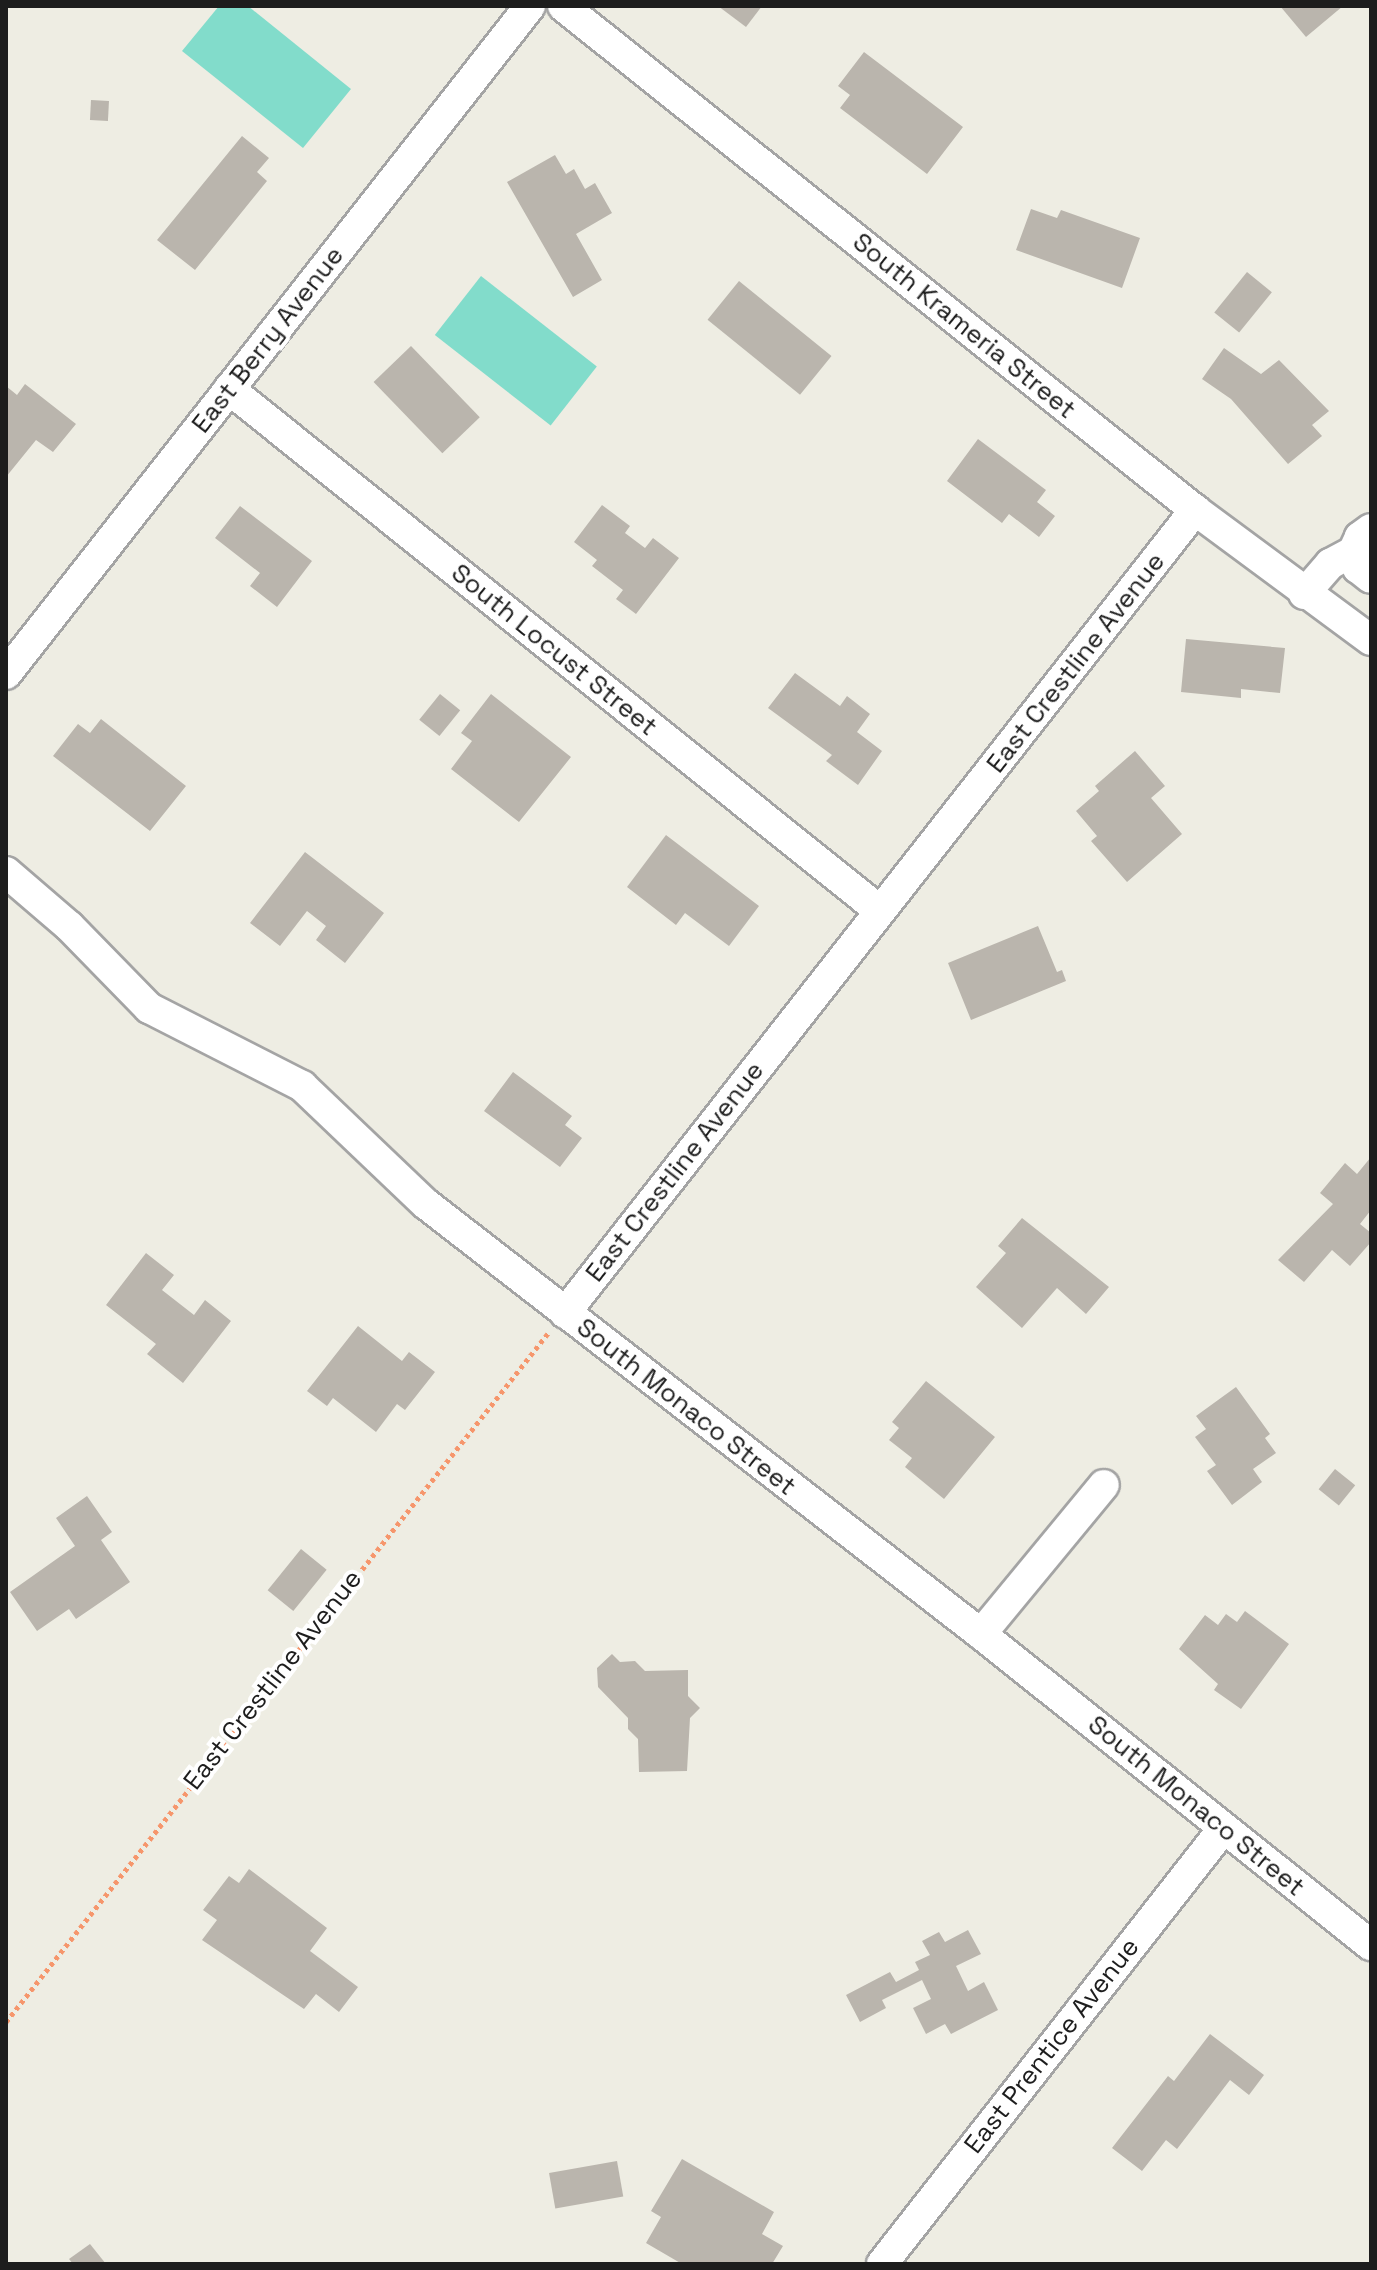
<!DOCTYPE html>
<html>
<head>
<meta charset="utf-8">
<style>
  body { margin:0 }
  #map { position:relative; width:1377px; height:2270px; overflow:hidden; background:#eeede3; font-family:"Space Grotesk",sans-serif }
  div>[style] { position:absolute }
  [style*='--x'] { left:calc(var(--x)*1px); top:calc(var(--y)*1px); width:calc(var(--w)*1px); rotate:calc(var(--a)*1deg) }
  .pitch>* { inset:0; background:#82dccb; transform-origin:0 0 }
  .building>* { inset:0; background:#bab5ad; transform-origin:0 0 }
  .path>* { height:5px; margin-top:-2.5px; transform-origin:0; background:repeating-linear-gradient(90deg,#f6966c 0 4px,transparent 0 8px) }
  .roads { filter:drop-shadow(2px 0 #a4a4a4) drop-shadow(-2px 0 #a4a4a4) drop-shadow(0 2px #a4a4a4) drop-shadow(0 -2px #a4a4a4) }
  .minor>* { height:30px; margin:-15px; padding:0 15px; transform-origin:15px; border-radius:15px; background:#fff }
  span { translate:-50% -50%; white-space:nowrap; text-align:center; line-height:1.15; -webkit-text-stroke:8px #fff; paint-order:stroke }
  .street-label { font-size:26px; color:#1d1d1d }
  .frame { position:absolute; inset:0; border:8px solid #1d1d1d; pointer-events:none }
</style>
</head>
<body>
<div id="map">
  <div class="pitch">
    <i style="clip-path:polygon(219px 6px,248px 6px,351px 89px,303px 148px,182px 51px)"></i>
    <i style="left:481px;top:276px;width:147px;height:75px;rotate:38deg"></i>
  </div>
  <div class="building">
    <i style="clip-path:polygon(718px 6px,762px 6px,746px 27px)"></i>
    <i style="clip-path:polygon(1280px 6px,1343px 6px,1306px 37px)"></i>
    <i style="clip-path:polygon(864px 52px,963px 127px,927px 174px,840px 108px,850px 95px,838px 86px)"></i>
    <i style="left:91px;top:100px;width:18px;height:20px;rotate:3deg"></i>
    <i style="clip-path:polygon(242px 136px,269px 158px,257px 172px,267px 181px,195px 270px,157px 240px)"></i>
    <i style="clip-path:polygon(555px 155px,566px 174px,574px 169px,585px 189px,595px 183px,612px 213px,576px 234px,602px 280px,573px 297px,507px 182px)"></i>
    <i style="clip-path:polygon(1031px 209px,1057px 218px,1061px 210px,1140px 238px,1122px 288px,1016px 250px)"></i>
    <i style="left:1247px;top:272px;width:32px;height:52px;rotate:39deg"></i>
    <i style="left:739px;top:281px;width:119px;height:50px;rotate:39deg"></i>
    <i style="left:411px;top:346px;width:99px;height:52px;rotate:46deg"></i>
    <i style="clip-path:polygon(1224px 348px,1261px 374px,1279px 360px,1329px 411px,1312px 425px,1322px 436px,1288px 464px,1231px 399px,1202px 379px)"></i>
    <i style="clip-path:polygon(25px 384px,76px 424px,53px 452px,36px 440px,6px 477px,6px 386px,17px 395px)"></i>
    <i style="clip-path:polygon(978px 439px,1046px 490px,1037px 502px,1055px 516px,1039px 537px,1009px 514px,1002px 523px,947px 481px)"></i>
    <i style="clip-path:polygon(602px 505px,630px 526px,625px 533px,645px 548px,653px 538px,679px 558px,636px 614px,616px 599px,623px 590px,592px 566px,597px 560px,574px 542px)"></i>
    <i style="clip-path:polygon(240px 506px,312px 561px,277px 607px,250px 586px,260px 573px,215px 538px)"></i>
    <i style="clip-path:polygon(1186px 639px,1285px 648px,1280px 693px,1241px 689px,1241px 698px,1181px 692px)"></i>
    <i style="clip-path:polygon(795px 673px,840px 706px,847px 696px,870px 714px,857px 732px,882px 751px,858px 785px,826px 761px,832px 755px,768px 708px)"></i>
    <i style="left:440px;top:694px;width:26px;height:33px;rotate:39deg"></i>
    <i style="clip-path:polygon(491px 694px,571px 757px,519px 822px,451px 769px,472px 741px,461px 733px)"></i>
    <i style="clip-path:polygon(101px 719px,186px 786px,150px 831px,53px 756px,78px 724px,90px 733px)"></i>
    <i style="clip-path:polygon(1135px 751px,1165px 786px,1151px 798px,1182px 834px,1127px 882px,1091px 841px,1097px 836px,1076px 811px,1099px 791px,1095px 786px)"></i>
    <i style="clip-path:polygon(666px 835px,759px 906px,729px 946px,685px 913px,676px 925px,627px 887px)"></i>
    <i style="clip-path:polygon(305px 852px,384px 913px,345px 963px,316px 940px,326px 926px,307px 911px,280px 946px,250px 923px)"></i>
    <i style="clip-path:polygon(1038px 926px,1057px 972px,1062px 970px,1066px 981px,971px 1020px,948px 963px)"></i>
    <i style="clip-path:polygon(513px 1072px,572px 1116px,565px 1125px,582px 1138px,560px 1167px,484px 1111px)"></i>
    <i style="clip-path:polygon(1371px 1157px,1371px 1210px,1360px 1224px,1371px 1233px,1371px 1242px,1350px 1266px,1332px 1250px,1304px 1282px,1278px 1260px,1333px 1204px,1320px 1193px,1345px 1163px,1357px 1174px)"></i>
    <i style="clip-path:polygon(1022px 1218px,1109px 1287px,1086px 1314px,1057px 1288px,1022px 1328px,976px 1287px,1006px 1253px,998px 1246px)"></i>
    <i style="clip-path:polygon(146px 1253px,174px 1275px,162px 1290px,194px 1315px,205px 1300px,231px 1321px,183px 1383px,147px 1354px,156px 1344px,106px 1305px)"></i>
    <i style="clip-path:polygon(358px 1326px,402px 1361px,409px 1352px,435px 1372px,405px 1410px,397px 1404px,376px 1432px,333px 1398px,327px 1406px,307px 1391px)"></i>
    <i style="clip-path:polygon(926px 1381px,995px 1437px,944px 1499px,905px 1467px,912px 1458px,889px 1440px,899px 1428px,892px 1422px)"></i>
    <i style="clip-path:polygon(1236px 1387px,1270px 1434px,1265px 1438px,1276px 1453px,1253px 1469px,1262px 1482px,1232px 1505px,1207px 1471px,1216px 1465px,1195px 1437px,1206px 1429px,1196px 1416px)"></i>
    <i style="left:1335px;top:1469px;width:26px;height:26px;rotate:39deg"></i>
    <i style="clip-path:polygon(87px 1496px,112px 1532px,101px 1540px,130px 1582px,76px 1619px,69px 1609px,37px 1631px,10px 1592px,75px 1546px,56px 1518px)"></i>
    <i style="left:301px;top:1549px;width:33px;height:53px;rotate:39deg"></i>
    <i style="clip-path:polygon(1245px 1611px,1289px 1644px,1241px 1709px,1214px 1690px,1218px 1684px,1179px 1649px,1205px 1615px,1218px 1625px,1226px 1614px,1237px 1622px)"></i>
    <i style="clip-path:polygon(612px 1654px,620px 1662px,635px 1661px,645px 1671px,688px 1670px,688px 1696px,700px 1708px,690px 1718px,687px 1771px,639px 1772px,638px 1739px,628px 1729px,628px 1718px,598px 1687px,597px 1668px)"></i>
    <i style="clip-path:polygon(249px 1869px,327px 1928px,310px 1951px,358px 1987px,339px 2012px,316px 1994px,304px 2009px,202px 1940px,217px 1920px,203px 1910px,229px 1876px,239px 1883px)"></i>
    <i style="clip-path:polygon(968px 1930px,981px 1954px,956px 1966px,968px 1991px,984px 1982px,998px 2010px,951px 2034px,945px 2024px,926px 2034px,913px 2008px,931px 1999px,922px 1980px,882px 2000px,886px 2008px,860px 2022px,846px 1995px,890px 1972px,896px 1982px,919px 1970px,915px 1962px,930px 1955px,922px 1941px,939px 1932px,945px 1942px)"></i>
    <i style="clip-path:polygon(1210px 2034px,1264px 2075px,1249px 2095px,1230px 2080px,1177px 2149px,1166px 2140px,1142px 2171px,1112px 2148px,1168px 2076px,1174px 2081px)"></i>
    <i style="clip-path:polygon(682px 2159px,774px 2212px,762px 2234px,783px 2246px,772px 2264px,682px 2264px,646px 2243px,661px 2217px,651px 2211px)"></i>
    <i style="left:617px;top:2161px;width:36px;height:69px;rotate:80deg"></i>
    <i style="clip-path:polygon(90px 2244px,106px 2264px,73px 2264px,69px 2259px)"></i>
  </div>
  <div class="path">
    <i style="--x:6;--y:2022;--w:878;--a:-51.8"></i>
  </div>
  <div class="roads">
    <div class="minor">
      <i style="--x:563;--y:6;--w:808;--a:38.57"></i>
      <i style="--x:1195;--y:510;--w:219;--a:36.5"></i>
      <i style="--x:229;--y:389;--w:834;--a:38.72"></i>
      <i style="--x:1371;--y:529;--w:14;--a:144"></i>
      <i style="--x:1360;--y:537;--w:17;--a:115"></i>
      <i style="--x:1353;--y:552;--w:17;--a:73"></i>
      <i style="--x:1358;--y:568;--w:16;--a:38"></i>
      <i style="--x:1304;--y:594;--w:40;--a:-49"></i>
      <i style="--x:1330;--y:564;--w:26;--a:-28"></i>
      <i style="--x:6;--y:674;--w:849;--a:-51.89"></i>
      <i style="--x:6;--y:872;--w:83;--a:40.6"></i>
      <i style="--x:69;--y:926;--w:115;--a:45.7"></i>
      <i style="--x:149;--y:1008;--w:172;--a:27"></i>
      <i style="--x:302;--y:1086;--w:171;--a:43.6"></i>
      <i style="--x:426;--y:1204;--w:702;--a:37.77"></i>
      <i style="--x:981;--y:1634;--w:499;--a:38.6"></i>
      <i style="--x:565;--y:1313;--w:1021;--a:-51.88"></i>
      <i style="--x:981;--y:1634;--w:193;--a:-50.5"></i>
      <i style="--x:882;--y:2264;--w:553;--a:-51.91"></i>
    </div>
  </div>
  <div class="street-label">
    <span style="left:964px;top:326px;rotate:39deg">South Krameria Street</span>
    <span style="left:268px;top:340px;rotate:-52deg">East Berry Avenue</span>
    <span style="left:554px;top:650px;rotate:39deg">South Locust Street</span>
    <span style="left:1076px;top:663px;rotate:-52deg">East Crestline Avenue</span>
    <span style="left:675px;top:1172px;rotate:-52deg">East Crestline Avenue</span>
    <span style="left:686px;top:1407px;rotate:38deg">South Monaco Street</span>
    <span style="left:273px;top:1680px;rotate:-52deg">East Crestline Avenue</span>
    <span style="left:1196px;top:1806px;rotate:39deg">South Monaco Street</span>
    <span style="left:1052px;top:2046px;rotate:-52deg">East Prentice Avenue</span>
  </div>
  <div class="frame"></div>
</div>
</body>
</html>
